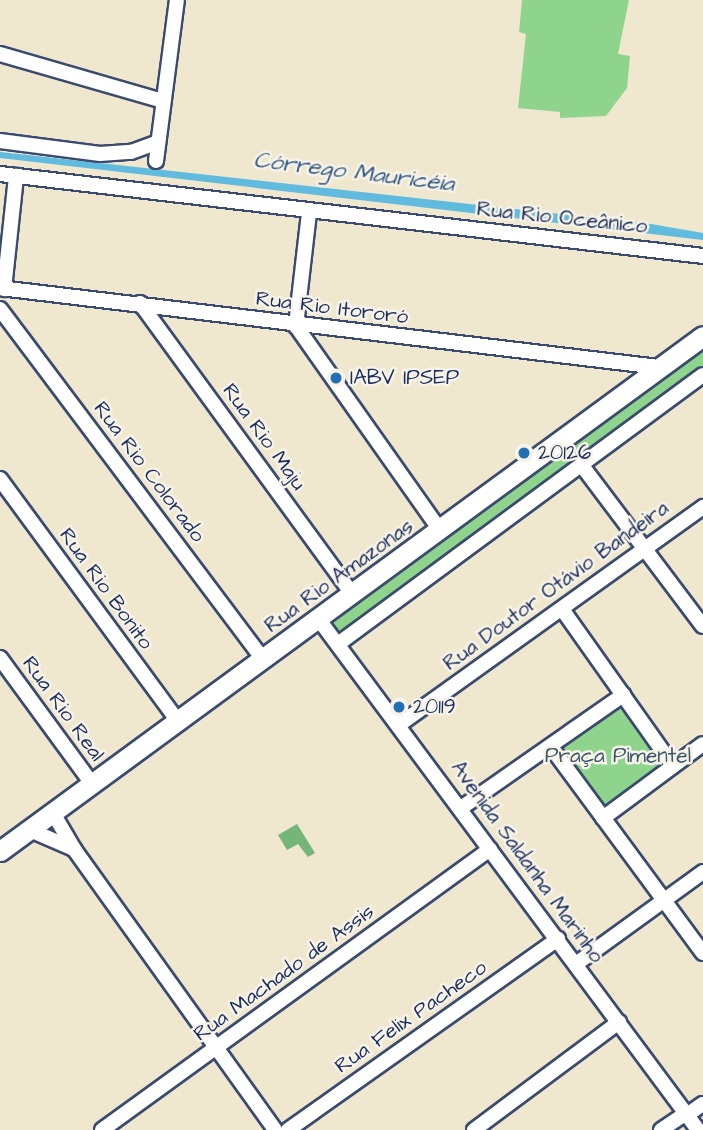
<!DOCTYPE html>
<html>
<head>
<meta charset="utf-8">
<style>
  body { margin:0 }
  #map { position:relative; width:703px; height:1130px; overflow:hidden; background:#efe8cf; font-family:"Architects Daughter",sans-serif }
  div>[style] { position:absolute }
  [style*='--x'] { left:calc(var(--x)*1px); top:calc(var(--y)*1px); width:calc(var(--w)*1px); rotate:calc(var(--a)*1deg) }
  .green>* { inset:0; background:#8fd48d; transform-origin:0 0 }
  .forest>* { inset:0; background:#73b678 }
  .water>* { inset:0; background:#60bbde }
  .roads { filter:drop-shadow(2px 0 #3b4b6f) drop-shadow(-2px 0 #3b4b6f) drop-shadow(0 2px #3b4b6f) drop-shadow(0 -2px #3b4b6f) }
  .street>* { height:14px; margin:-7px; padding:0 7px; transform-origin:7px; border-radius:7px; background:#fff }
  .secondary>* { height:19px; margin:-9.5px; padding:0 9.5px; transform-origin:9.5px; border-radius:9.5px; background:#fff }
  .dots>* { width:19px; height:19px; translate:-50% -50%; box-sizing:border-box; border:4px solid #f7f3e8; border-radius:50% }
  span { translate:-50% -50%; white-space:nowrap; text-align:center; line-height:1.15; -webkit-text-stroke:5px #f7f3e8; paint-order:stroke }
  .street-label { font-size:21px; color:#1b2f5e }
  .poi-label { font-size:21px; color:#1b2f5e }
  .left { translate:0 -50%; text-align:left }
  .park-label { font-size:21px; color:#38586a }
  .water-label { font-size:23px; color:#305984; font-style:italic }
</style>
</head>
<body>
<div id="map">
  <div class="green">
    <i style="clip-path:polygon(522px 0,629px 0,618px 54px,630px 56px,627px 88px,606px 116px,560px 118px,560px 112px,518px 108px,526px 34px,519px 32px)"></i>
    <i style="clip-path:polygon(703px 343px,703px 367px,578px 464px,341px 635px,328px 619px)"></i>
    <i style="left:632px;top:695px;width:83px;height:91px;rotate:55deg"></i>
  </div>
  <div class="forest">
    <i style="clip-path:polygon(297px 824px,315px 853px,308px 857px,298px 844px,287px 850px,278px 835px)"></i>
  </div>
  <div class="water">
    <i style="clip-path:polygon(0 152px,651px 224px,703px 233px,703px 240px,0 158px)"></i>
  </div>
  <div class="roads">
    <div class="street">
      <i style="--x:0;--y:54;--w:170;--a:16.1"></i>
      <i style="--x:0;--y:141;--w:101;--a:7.4"></i>
      <i style="--x:100;--y:154;--w:31;--a:-4"></i>
      <i style="--x:131;--y:152;--w:29;--a:-20"></i>
      <i style="--x:156;--y:161;--w:162;--a:-82.6"></i>
      <i style="--x:0;--y:174;--w:708;--a:6.65"></i>
      <i style="--x:309;--y:213;--w:114;--a:96.6"></i>
      <i style="--x:296;--y:326;--w:250;--a:54.8"></i>
      <i style="--x:0;--y:288;--w:664;--a:6.84"></i>
      <i style="--x:4;--y:289;--w:114;--a:-83.9"></i>
      <i style="--x:140;--y:303;--w:361;--a:53.9"></i>
      <i style="--x:0;--y:309;--w:439;--a:53.1"></i>
      <i style="--x:583;--y:467;--w:199;--a:53"></i>
      <i style="--x:0;--y:479;--w:303;--a:53.7"></i>
      <i style="--x:562;--y:609;--w:192;--a:54.7"></i>
      <i style="--x:320;--y:621;--w:634;--a:53.4"></i>
      <i style="--x:338;--y:644;--w:453;--a:-36.4"></i>
      <i style="--x:0;--y:658;--w:157;--a:53.8"></i>
      <i style="--x:400;--y:724;--w:373;--a:-35.6"></i>
      <i style="--x:551;--y:747;--w:256;--a:53.6"></i>
      <i style="--x:461;--y:808;--w:198;--a:-34.9"></i>
      <i style="--x:53;--y:813;--w:42;--a:59.7"></i>
      <i style="--x:74;--y:849;--w:345;--a:54.4"></i>
      <i style="--x:603;--y:818;--w:124;--a:-36.5"></i>
      <i style="--x:30;--y:830;--w:48;--a:23.4"></i>
      <i style="--x:576;--y:964;--w:157;--a:-35.9"></i>
      <i style="--x:687;--y:1115;--w:19;--a:-35"></i>
      <i style="--x:102;--y:1130;--w:479;--a:-35.9"></i>
      <i style="--x:288;--y:1130;--w:331;--a:-35.3"></i>
      <i style="--x:474;--y:1130;--w:181;--a:-36.7"></i>
      <i style="--x:661;--y:1130;--w:30;--a:-34"></i>
    </div>
    <div class="secondary">
      <i style="--x:0;--y:851;--w:871;--a:-36.23"></i>
    </div>
  </div>
  <div class="dots">
    <i style="left:336px;top:378px;background:#1f6fb2"></i>
    <i style="left:524px;top:453px;background:#1f6fb2"></i>
    <i style="left:399px;top:707px;background:#1f6fb2"></i>
  </div>
  <div class="street-label">
    <span style="left:562px;top:218px;rotate:6deg">Rua Rio Oceânico</span>
    <span style="left:332px;top:308px;rotate:7deg">Rua Rio Itororó</span>
    <span style="left:264px;top:437px;rotate:54deg">Rua Rio Maju</span>
    <span style="left:149px;top:472px;rotate:53deg">Rua Rio Colorado</span>
    <span style="left:339px;top:576px;rotate:-36deg">Rua Rio Amazonas</span>
    <span style="left:556px;top:586px;rotate:-36deg">Rua Doutor Otávio Bandeira</span>
    <span style="left:106px;top:589px;rotate:54deg">Rua Rio Bonito</span>
    <span style="left:63px;top:709px;rotate:54deg">Rua Rio Real</span>
    <span style="left:527px;top:862px;rotate:54deg">Avenida Saldanha Marinho</span>
    <span style="left:284px;top:973px;rotate:-36deg">Rua Machado de Assis</span>
    <span style="left:411px;top:1017px;rotate:-35deg">Rua Felix Pacheco</span>
  </div>
  <div class="poi-label">
    <span class="left" style="left:350px;top:378px">IABV IPSEP</span>
    <span class="left" style="left:538px;top:453px">20126</span>
    <span class="left" style="left:413px;top:707px">20119</span>
  </div>
  <div class="park-label">
    <span style="left:618px;top:756px">Praça Pimentel</span>
  </div>
  <div class="water-label">
    <span style="left:354px;top:172px;rotate:7deg">Córrego Mauricéia</span>
  </div>
</div>
</body>
</html>
